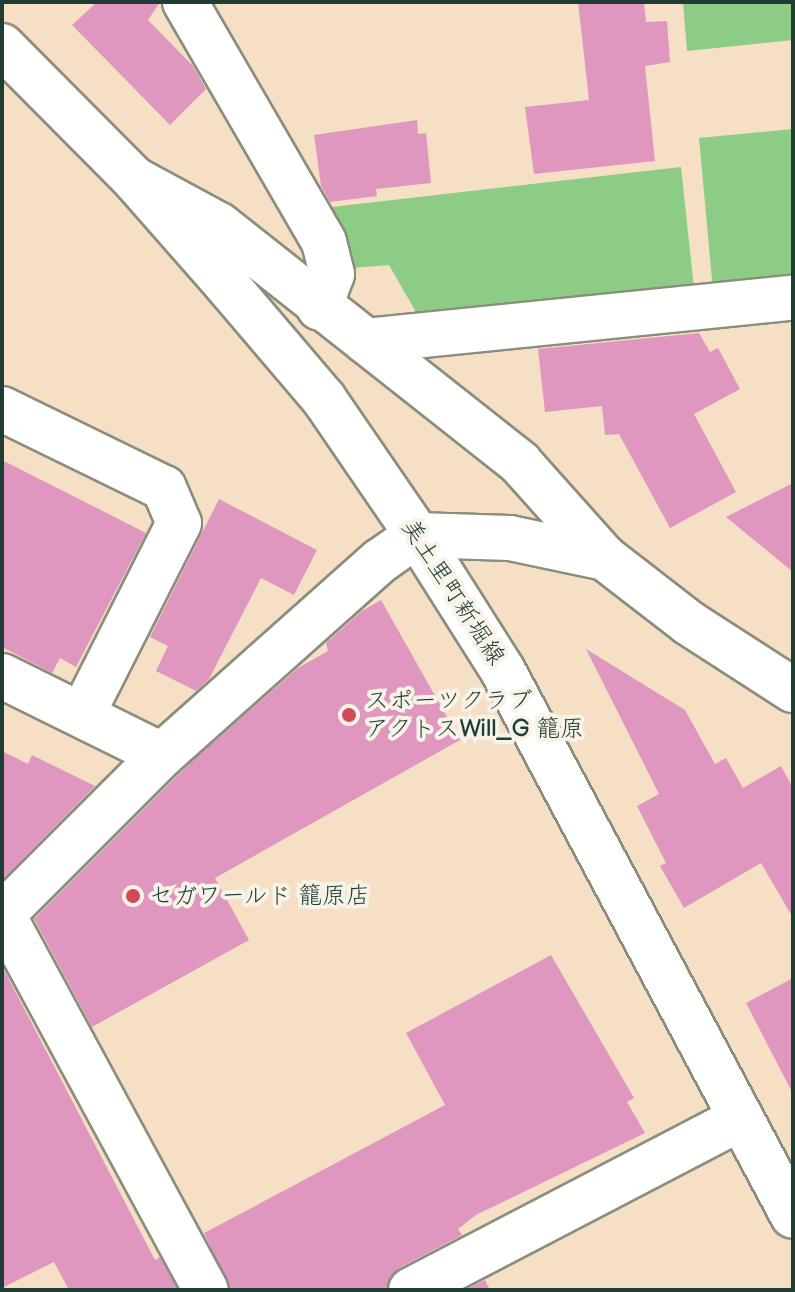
<!DOCTYPE html>
<html>
<head>
<meta charset="utf-8">
<style>
  body { margin:0 }
  #map { position:relative; width:795px; height:1292px; overflow:hidden; background:#f5dfc5; font-family:"Balsamiq Sans","Klee One",sans-serif }
  div>[style] { position:absolute }
  [style*='--x'] { left:calc(var(--x)*1px); top:calc(var(--y)*1px); width:calc(var(--w)*1px); rotate:calc(var(--a)*1deg) }
  .green>* { inset:0; background:#8ccc84 }
  .building>* { inset:0; background:#df97c0 }
  .roads { filter:drop-shadow(2px 0 #8a8e7c) drop-shadow(-2px 0 #8a8e7c) drop-shadow(0 2px #8a8e7c) drop-shadow(0 -2px #8a8e7c) }
  .street>* { height:44px; margin:-22px; padding:0 22px; transform-origin:22px; border-radius:22px; background:#fff }
  .secondary>* { height:44px; margin:-22px; padding:0 22px; transform-origin:22px; border-radius:22px; background:#fff }
  .dots>* { width:22px; height:22px; translate:-50% -50%; box-sizing:border-box; border:4px solid #f7f3e8; border-radius:50% }
  span { translate:-50% -50%; white-space:nowrap; text-align:center; line-height:1.15; -webkit-text-stroke:8px #f7f3e8; paint-order:stroke }
  .street-label { font-size:24px; color:#1f3d34 }
  .poi-label { font-size:24px; color:#1f3d34 }
  .left { translate:0 -50%; text-align:left }
  .frame { position:absolute; inset:0; border:4px solid #1f3d34; pointer-events:none }
</style>
</head>
<body>
<div id="map">
  <div class="green">
    <i style="clip-path:polygon(683px 2px,793px 2px,793px 40px,687px 51px)"></i>
    <i style="clip-path:polygon(793px 129px,793px 284px,713px 290px,699px 138px)"></i>
    <i style="clip-path:polygon(681px 167px,695px 298px,420px 319px,389px 265px,352px 268px,323px 208px)"></i>
  </div>
  <div class="building">
    <i style="clip-path:polygon(97px 2px,160px 2px,148px 20px,193px 66px,206px 89px,170px 125px,72px 25px)"></i>
    <i style="clip-path:polygon(578px 2px,644px 2px,646px 22px,667px 21px,670px 62px,645px 66px,655px 161px,534px 174px,525px 107px,589px 100px)"></i>
    <i style="clip-path:polygon(417px 120px,418px 134px,426px 133px,431px 183px,376px 189px,377px 196px,330px 202px,321px 186px,314px 135px)"></i>
    <i style="clip-path:polygon(699px 333px,710px 352px,718px 348px,740px 389px,694px 414px,736px 492px,670px 528px,619px 434px,605px 435px,602px 406px,545px 412px,538px 349px)"></i>
    <i style="clip-path:polygon(2px 460px,146px 533px,76px 667px,60px 658px,52px 673px,2px 647px)"></i>
    <i style="clip-path:polygon(793px 483px,793px 572px,726px 517px)"></i>
    <i style="clip-path:polygon(219px 499px,317px 550px,294px 595px,261px 578px,209px 679px,196px 691px,156px 671px,168px 646px,150px 637px)"></i>
    <i style="clip-path:polygon(381px 600px,460px 740px,215px 878px,249px 940px,92px 1027px,34px 919px,192px 761px,298px 668px,328px 651px,326px 643px,362px 611px)"></i>
    <i style="clip-path:polygon(586px 649px,685px 710px,715px 764px,726px 758px,743px 788px,781px 766px,793px 788px,793px 918px,761px 863px,684px 908px,660px 866px,666px 863px,637px 806px,659px 794px)"></i>
    <i style="clip-path:polygon(2px 751px,28px 764px,32px 755px,95px 786px,2px 880px)"></i>
    <i style="clip-path:polygon(551px 955px,634px 1098px,627px 1102px,645px 1133px,476px 1215px,458px 1229px,462px 1235px,399px 1268px,386px 1290px,231px 1290px,204px 1233px,445px 1105px,406px 1033px)"></i>
    <i style="clip-path:polygon(2px 966px,155px 1260px,160px 1257px,178px 1290px,69px 1290px,54px 1262px,2px 1288px)"></i>
    <i style="clip-path:polygon(793px 978px,793px 1094px,746px 1003px)"></i>
    <i style="clip-path:polygon(485px 1280px,490px 1290px,465px 1290px)"></i>
  </div>
  <div class="roads">
    <div class="street">
      <i style="--x:185;--y:2;--w:277;--a:59.9"></i>
      <i style="--x:324;--y:242;--w:33;--a:76"></i>
      <i style="--x:332;--y:274;--w:36;--a:111"></i>
      <i style="--x:136;--y:180;--w:94;--a:28.5"></i>
      <i style="--x:219;--y:225;--w:384;--a:38.3"></i>
      <i style="--x:520;--y:463;--w:127;--a:48.2"></i>
      <i style="--x:366;--y:341;--w:429;--a:-5.8"></i>
      <i style="--x:2;--y:409;--w:180;--a:26"></i>
      <i style="--x:164;--y:488;--w:38;--a:67"></i>
      <i style="--x:179;--y:523;--w:215;--a:116.8"></i>
      <i style="--x:2;--y:676;--w:178;--a:26.3"></i>
      <i style="--x:2;--y:915;--w:226;--a:-45"></i>
      <i style="--x:162;--y:755;--w:292;--a:-41.7"></i>
      <i style="--x:380;--y:561;--w:45;--a:-35.1"></i>
      <i style="--x:3;--y:915;--w:426;--a:61.6"></i>
      <i style="--x:411;--y:1290;--w:372;--a:-27.5"></i>
    </div>
    <div class="secondary">
      <i style="--x:2;--y:46;--w:187;--a:45.2"></i>
      <i style="--x:134;--y:179;--w:141;--a:48.7"></i>
      <i style="--x:227;--y:285;--w:150;--a:49.6"></i>
      <i style="--x:324;--y:399;--w:165;--a:55.6"></i>
      <i style="--x:417;--y:535;--w:161;--a:57.7"></i>
      <i style="--x:503;--y:671;--w:617;--a:61.98"></i>
      <i style="--x:417;--y:535;--w:93;--a:1.8"></i>
      <i style="--x:510;--y:538;--w:97;--a:11.9"></i>
      <i style="--x:605;--y:558;--w:106;--a:37.7"></i>
      <i style="--x:689;--y:623;--w:124;--a:32.8"></i>
    </div>
  </div>
  <div class="dots">
    <i style="left:349px;top:715px;background:#d1495b"></i>
    <i style="left:133px;top:896px;background:#d1495b"></i>
  </div>
  <div class="street-label">
    <span style="left:453px;top:592px;rotate:57deg">美土里町新堀線</span>
  </div>
  <div class="poi-label">
    <span class="left" style="left:365px;top:715px">スポーツクラブ<br>アクトスWill_G 籠原</span>
    <span class="left" style="left:149px;top:896px">セガワールド 籠原店</span>
  </div>
  <div class="frame"></div>
</div>
</body>
</html>
